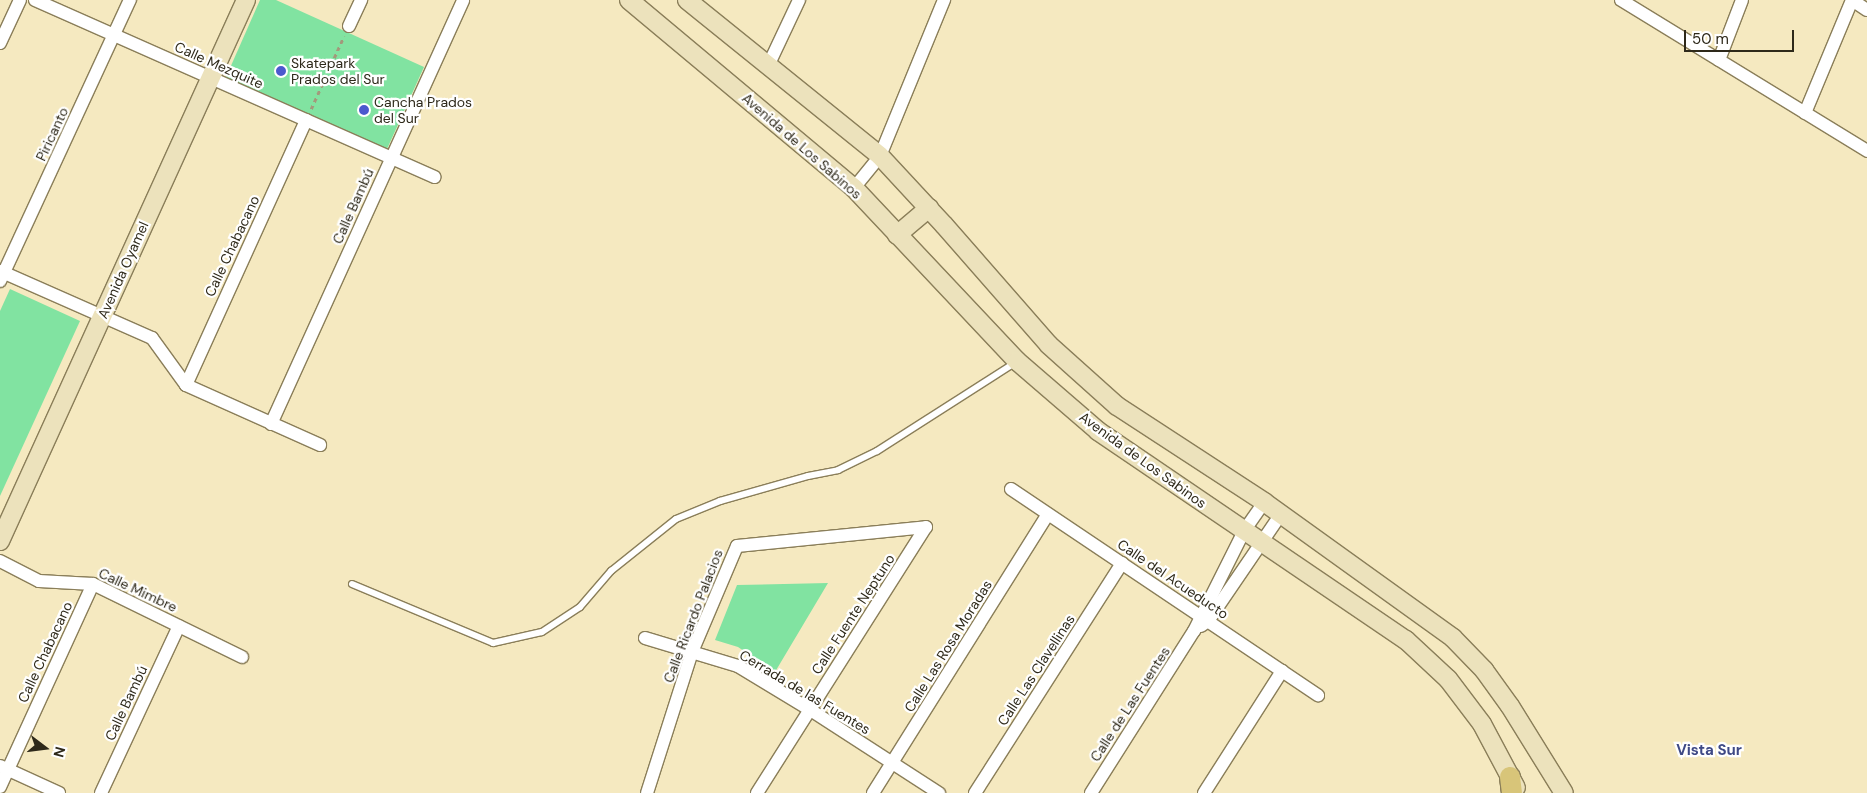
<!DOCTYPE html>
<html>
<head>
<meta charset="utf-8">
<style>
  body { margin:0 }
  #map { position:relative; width:1867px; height:793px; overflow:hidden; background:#f5e9c0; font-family:"DM Sans",sans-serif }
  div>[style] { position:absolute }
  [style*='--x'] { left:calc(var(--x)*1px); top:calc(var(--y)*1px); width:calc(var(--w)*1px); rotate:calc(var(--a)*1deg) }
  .green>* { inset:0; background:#81e3a1 }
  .path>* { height:2.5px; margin-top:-1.25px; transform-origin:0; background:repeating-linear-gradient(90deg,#a2997b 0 4px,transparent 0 8px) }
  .roads { filter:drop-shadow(1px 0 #8a7e59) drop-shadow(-1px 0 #8a7e59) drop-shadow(0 1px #8a7e59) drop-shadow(0 -1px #8a7e59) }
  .lane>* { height:6px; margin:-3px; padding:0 3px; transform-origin:3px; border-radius:3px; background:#fff }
  .street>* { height:12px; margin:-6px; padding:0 6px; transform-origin:6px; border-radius:6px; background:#fff }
  .secondary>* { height:18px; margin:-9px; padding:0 9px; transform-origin:9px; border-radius:9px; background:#ece2bc }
  .primary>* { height:20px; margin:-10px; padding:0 10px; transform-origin:10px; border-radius:10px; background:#d8c579 }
  .dots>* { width:14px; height:14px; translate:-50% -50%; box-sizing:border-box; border:2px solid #fff; border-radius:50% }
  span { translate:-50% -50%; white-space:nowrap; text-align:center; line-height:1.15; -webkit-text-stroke:4.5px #fff; paint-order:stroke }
  .poi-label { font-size:14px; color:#2e291a }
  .left { translate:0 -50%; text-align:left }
  .street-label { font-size:14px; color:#2e291a }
  .neighbourhood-label { font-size:15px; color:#3e4985; font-weight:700 }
  .north { position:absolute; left:20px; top:723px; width:50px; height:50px; -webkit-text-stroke:4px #fff; paint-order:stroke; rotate:105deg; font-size:14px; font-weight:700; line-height:20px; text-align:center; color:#2e291a }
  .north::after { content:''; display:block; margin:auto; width:18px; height:22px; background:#2e291a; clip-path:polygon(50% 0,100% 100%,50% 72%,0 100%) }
  .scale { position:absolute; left:1684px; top:30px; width:110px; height:22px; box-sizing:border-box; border:2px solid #2e291a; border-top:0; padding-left:6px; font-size:15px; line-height:18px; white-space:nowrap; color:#2e291a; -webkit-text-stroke:4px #fff; paint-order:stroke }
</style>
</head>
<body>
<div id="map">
  <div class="green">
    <i style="clip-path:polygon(260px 0,276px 0,424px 67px,387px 149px,226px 77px)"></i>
    <i style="clip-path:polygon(10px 289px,80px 321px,0 496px,0 311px)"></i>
    <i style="clip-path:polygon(828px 583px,775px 672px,738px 647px,715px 640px,737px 585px)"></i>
  </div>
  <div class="path">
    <i style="--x:311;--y:109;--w:80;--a:-65.7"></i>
  </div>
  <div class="roads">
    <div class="lane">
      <i style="--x:352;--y:584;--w:153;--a:22.7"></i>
      <i style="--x:493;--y:643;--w:50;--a:-12.7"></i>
      <i style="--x:542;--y:632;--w:45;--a:-33.3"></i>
      <i style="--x:580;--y:607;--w:48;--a:-49.3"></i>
      <i style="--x:611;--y:571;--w:83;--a:-38.7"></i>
      <i style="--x:676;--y:519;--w:48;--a:-22.2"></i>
      <i style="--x:720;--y:501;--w:91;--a:-15.9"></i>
      <i style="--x:808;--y:476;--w:31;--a:-11"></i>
      <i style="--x:838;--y:470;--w:43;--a:-26"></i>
      <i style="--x:877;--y:451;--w:165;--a:-32.6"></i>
    </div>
    <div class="street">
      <i style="--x:35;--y:0;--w:437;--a:23.9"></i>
      <i style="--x:1621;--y:0;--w:289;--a:31.5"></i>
      <i style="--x:1852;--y:0;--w:18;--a:34"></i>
      <i style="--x:349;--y:26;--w:29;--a:-65"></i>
      <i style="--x:0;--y:43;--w:47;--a:-65.1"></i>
      <i style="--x:1719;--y:60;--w:64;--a:-69"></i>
      <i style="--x:768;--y:66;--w:73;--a:-64.8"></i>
      <i style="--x:1805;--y:113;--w:122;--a:-67.4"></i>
      <i style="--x:854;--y:188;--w:41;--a:-50.9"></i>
      <i style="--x:880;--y:156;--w:169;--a:-67.7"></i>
      <i style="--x:0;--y:271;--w:166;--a:23.8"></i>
      <i style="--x:152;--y:338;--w:58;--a:54.1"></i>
      <i style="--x:186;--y:385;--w:147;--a:24.1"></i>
      <i style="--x:0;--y:281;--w:310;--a:-65.2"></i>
      <i style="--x:186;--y:385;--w:291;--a:-65.6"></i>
      <i style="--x:271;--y:424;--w:465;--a:-65.6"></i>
      <i style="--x:1011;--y:489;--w:370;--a:33.9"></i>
      <i style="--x:0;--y:561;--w:44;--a:27.1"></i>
      <i style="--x:39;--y:581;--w:54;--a:3.2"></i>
      <i style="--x:93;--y:584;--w:166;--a:26.1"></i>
      <i style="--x:1201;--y:626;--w:9;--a:-36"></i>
      <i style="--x:1208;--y:621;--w:130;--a:-55.7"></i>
      <i style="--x:645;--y:638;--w:97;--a:16.8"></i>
      <i style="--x:738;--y:666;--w:83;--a:31.2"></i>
      <i style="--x:809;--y:709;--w:155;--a:32.9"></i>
      <i style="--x:0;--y:766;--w:65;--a:24.6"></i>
      <i style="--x:0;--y:787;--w:223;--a:-65.4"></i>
      <i style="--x:101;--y:793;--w:184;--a:-65"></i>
      <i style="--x:647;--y:793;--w:148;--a:-72.3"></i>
      <i style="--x:692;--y:652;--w:115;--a:-67"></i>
      <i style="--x:737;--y:546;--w:190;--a:-5.7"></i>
      <i style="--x:757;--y:793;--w:315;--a:-57.6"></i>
      <i style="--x:873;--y:793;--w:329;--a:-57.9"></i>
      <i style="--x:975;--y:793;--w:273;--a:-57.4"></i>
      <i style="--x:1091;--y:793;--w:192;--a:-57.6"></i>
      <i style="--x:1194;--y:631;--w:112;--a:-63.4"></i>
      <i style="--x:1244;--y:531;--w:35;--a:-55"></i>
      <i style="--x:1204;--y:793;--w:145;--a:-57.4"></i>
    </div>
    <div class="secondary">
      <i style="--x:629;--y:0;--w:293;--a:39.9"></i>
      <i style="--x:854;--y:188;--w:238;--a:46.7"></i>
      <i style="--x:1017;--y:361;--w:107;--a:40.8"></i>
      <i style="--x:1098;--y:431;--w:372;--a:34.2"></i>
      <i style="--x:1406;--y:640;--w:57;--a:42.9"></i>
      <i style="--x:1448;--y:679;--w:56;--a:52.9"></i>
      <i style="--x:1482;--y:724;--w:72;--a:62"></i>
      <i style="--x:687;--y:0;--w:248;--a:38.9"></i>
      <i style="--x:880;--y:156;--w:94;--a:47.2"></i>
      <i style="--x:944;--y:225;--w:159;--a:48.8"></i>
      <i style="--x:1049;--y:345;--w:91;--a:41.9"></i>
      <i style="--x:1117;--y:406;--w:176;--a:33.1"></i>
      <i style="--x:1264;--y:502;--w:233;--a:35.7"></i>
      <i style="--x:1453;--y:638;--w:45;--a:45.9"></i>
      <i style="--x:1484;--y:670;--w:44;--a:54.2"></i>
      <i style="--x:1510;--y:706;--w:102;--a:58.2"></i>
      <i style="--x:897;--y:235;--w:42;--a:-40.2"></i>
      <i style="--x:0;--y:541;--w:594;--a:-65.55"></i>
    </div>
    <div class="primary">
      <i style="--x:1510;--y:777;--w:16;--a:83"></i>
    </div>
  </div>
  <div class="dots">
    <i style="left:281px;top:71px;background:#4b59ce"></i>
    <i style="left:364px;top:110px;background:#4b59ce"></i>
  </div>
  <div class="poi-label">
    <span class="left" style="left:291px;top:71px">Skatepark<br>Prados del Sur</span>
    <span class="left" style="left:374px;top:110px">Cancha Prados<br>del Sur</span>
  </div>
  <div class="street-label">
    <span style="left:219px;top:65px;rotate:24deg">Calle Mezquite</span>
    <span style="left:52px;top:134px;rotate:-65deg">Piricanto</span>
    <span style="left:802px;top:146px;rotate:41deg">Avenida de Los Sabinos</span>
    <span style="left:353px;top:206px;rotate:-66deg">Calle Bambú</span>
    <span style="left:232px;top:246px;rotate:-65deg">Calle Chabacano</span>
    <span style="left:123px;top:270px;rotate:-66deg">Avenida Oyamel</span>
    <span style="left:1143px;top:460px;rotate:36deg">Avenida de Los Sabinos</span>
    <span style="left:1173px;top:579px;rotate:34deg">Calle del Acueducto</span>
    <span style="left:138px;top:590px;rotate:25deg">Calle Mimbre</span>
    <span style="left:853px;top:614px;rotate:-57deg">Calle Fuente Neptuno</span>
    <span style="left:693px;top:616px;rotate:-69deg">Calle Ricardo Palacios</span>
    <span style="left:948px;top:646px;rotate:-58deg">Calle Las Rosa Moradas</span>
    <span style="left:45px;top:652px;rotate:-65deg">Calle Chabacano</span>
    <span style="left:1036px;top:670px;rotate:-57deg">Calle Las Clavellinas</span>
    <span style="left:805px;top:692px;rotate:31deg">Cerrada de las Fuentes</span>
    <span style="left:126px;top:703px;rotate:-65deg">Calle Bambú</span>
    <span style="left:1130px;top:704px;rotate:-57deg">Calle de Las Fuentes</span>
  </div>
  <div class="neighbourhood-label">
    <span style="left:1709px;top:751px">Vista Sur</span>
  </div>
  <div class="north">N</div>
  <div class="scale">50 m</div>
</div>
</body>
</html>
